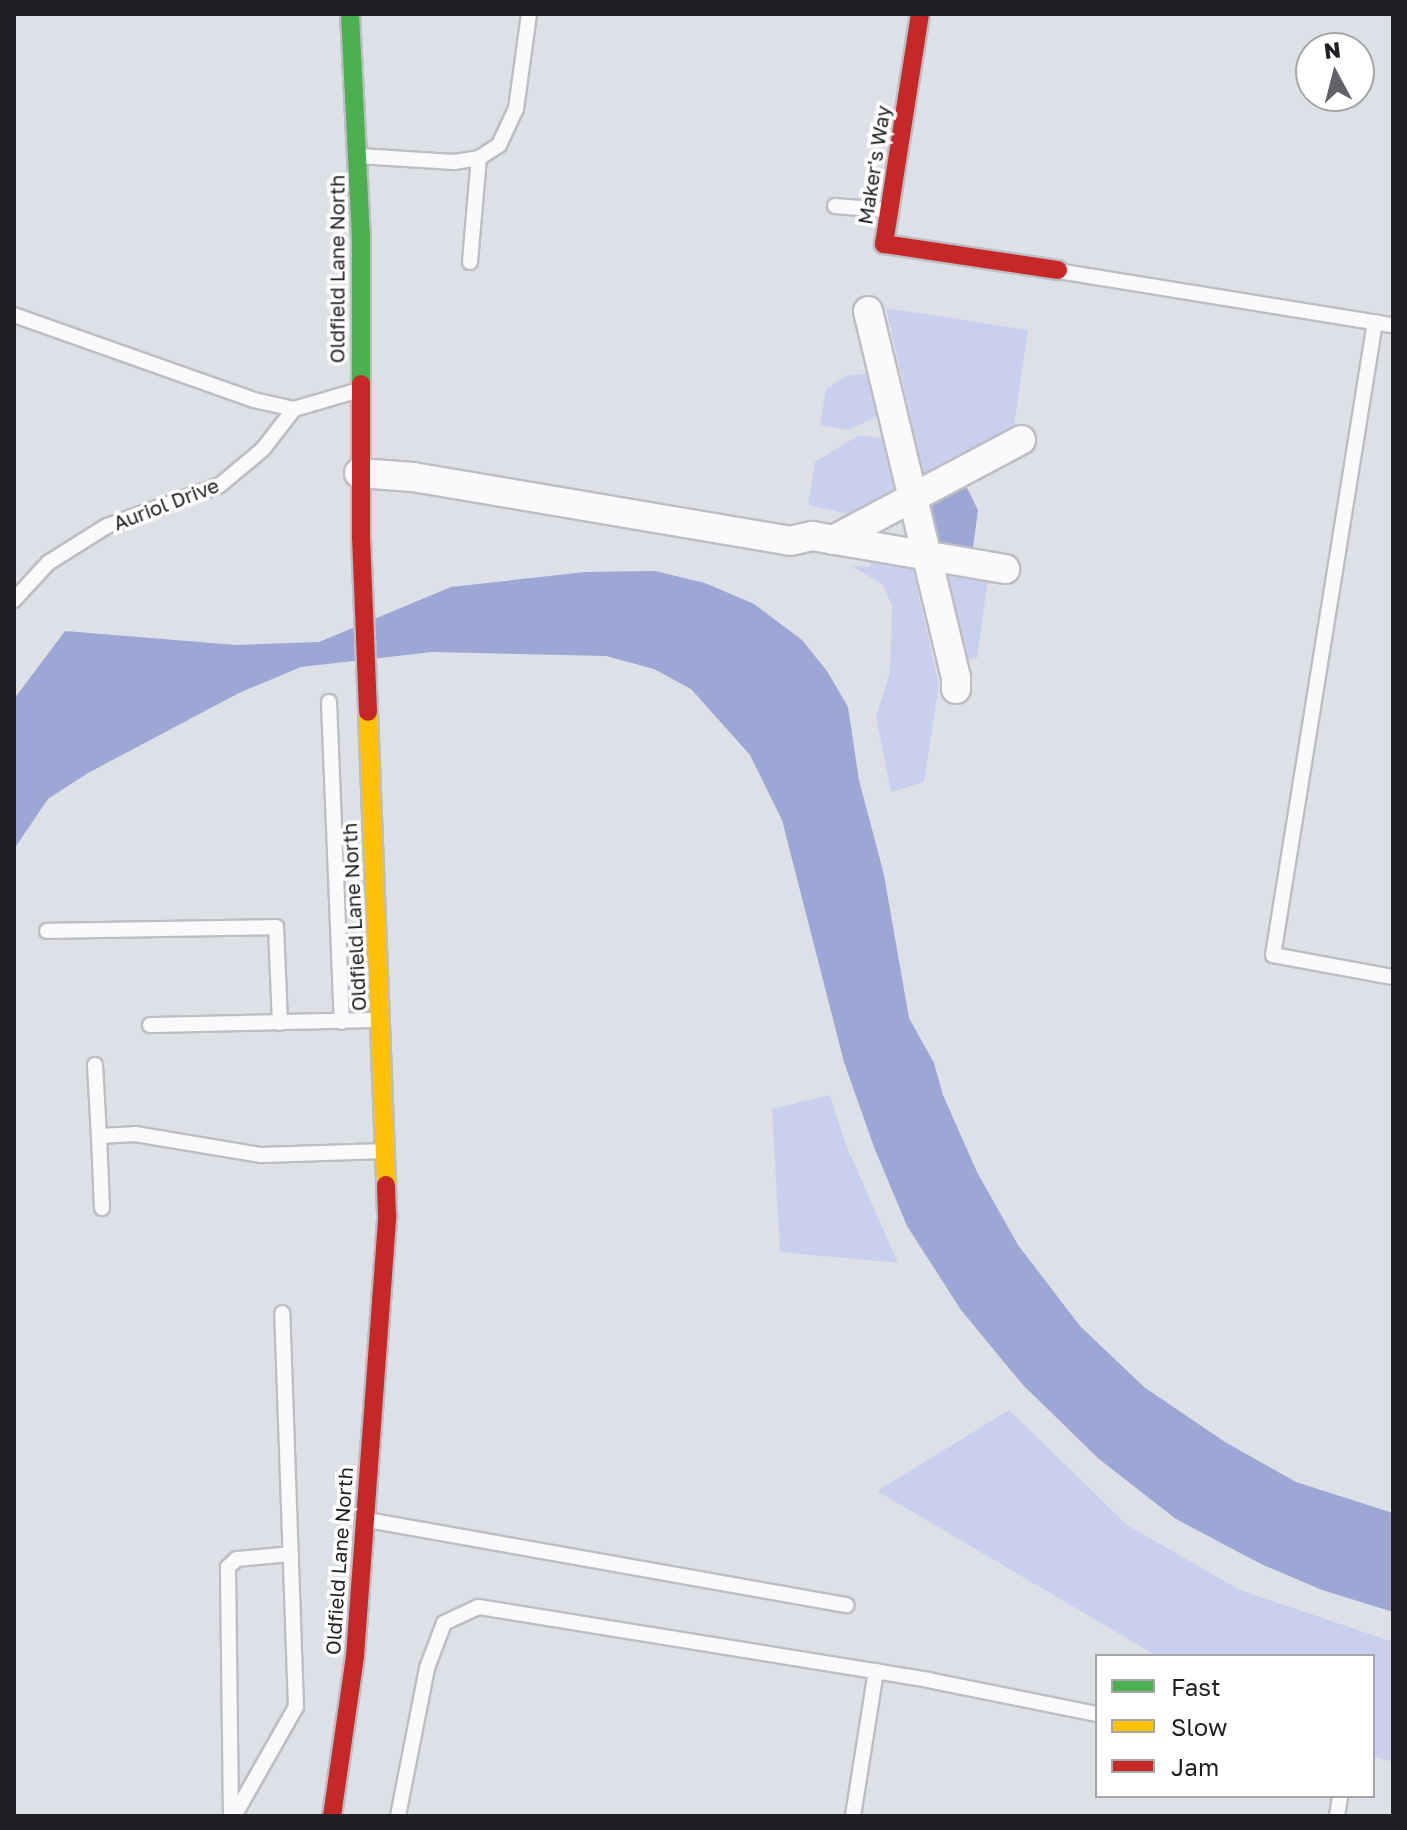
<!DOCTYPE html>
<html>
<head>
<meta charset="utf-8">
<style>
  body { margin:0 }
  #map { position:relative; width:1407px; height:1830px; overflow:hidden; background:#dee0e8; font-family:"Golos Text",sans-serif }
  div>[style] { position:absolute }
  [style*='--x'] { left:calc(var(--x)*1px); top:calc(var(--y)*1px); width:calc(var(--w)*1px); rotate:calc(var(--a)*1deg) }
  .green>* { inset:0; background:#c8d0ee }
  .water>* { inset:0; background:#9ca7d6 }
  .roads { filter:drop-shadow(2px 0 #bdbec4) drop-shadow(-2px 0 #bdbec4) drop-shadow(0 2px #bdbec4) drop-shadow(0 -2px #bdbec4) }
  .lane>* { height:14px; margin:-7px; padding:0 7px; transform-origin:7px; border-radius:7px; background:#fafafc }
  .street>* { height:28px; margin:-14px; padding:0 14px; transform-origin:14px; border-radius:14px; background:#fafafc }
  .fast>* { height:18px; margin:-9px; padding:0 9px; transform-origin:9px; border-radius:9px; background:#4caf50 }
  .slow>* { height:18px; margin:-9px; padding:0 9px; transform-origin:9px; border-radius:9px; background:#ffc107 }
  .jam>* { height:18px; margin:-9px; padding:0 9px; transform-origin:9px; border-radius:9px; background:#c62828 }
  span { translate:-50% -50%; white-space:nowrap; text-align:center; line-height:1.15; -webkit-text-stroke:7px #fff; paint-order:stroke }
  .street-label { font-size:20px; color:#1f2025 }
  .frame { position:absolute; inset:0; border:16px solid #1f2025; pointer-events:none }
  .legend { position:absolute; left:1095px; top:1654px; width:280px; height:144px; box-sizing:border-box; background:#fff; border:2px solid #a5a6a8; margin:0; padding:10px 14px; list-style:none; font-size:24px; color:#1f2025 }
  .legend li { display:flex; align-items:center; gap:16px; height:40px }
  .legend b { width:40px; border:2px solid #a5a6a8 }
  .north { position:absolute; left:1295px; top:32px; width:80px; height:80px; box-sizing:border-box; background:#fff; border:2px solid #a5a6a8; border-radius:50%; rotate:353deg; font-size:22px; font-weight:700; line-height:32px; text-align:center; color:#1f2025 }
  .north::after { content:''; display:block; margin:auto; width:28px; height:36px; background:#626369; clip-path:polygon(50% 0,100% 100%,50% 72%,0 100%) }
</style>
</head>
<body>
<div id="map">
  <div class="green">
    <i style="clip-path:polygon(886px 308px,1028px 330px,1013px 433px,924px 477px)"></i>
    <i style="clip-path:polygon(870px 373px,882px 414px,849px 430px,820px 425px,826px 389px,846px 376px)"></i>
    <i style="clip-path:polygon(859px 435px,886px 439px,897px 489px,852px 515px,808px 505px,815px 462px)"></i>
    <i style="clip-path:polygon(872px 560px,912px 565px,939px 685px,924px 782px,891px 792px,876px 717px,890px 672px,892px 606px,883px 585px,852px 566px,870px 567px)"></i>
    <i style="clip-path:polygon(943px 571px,988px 578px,977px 658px,964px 660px)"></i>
    <i style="clip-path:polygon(830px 1095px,846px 1145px,898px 1263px,780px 1252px,772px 1109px)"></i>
    <i style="clip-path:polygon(1009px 1410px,1127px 1525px,1240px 1590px,1393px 1642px,1393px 1762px,1373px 1756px,1373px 1656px,1157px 1656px,877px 1491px)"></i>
  </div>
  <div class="water">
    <i style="clip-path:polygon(964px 482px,978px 510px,972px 555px,941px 550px,930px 498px)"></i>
    <i style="clip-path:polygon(655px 571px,705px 583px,754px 604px,802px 640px,827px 671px,848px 707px,859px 780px,884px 875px,909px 1018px,934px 1063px,943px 1095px,977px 1172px,1018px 1245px,1080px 1326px,1144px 1387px,1225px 1442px,1296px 1482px,1393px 1513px,1393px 1612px,1322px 1590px,1261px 1564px,1176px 1519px,1099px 1459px,1023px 1385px,961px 1310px,907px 1226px,874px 1147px,844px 1062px,782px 820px,750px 755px,691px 689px,654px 669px,606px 656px,432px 652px,301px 667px,239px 693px,88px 773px,48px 799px,14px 849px,14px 699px,65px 631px,236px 645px,319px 642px,451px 587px,585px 572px)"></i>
  </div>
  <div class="roads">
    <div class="lane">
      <i style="--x:359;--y:156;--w:95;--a:3.6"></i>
      <i style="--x:454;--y:162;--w:25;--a:-9"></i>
      <i style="--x:479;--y:158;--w:24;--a:-33"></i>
      <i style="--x:499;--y:145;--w:40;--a:-65"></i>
      <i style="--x:516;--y:109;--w:96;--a:-82.2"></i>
      <i style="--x:835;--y:206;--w:51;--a:4.5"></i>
      <i style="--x:470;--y:262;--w:104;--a:-85.1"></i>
      <i style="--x:1058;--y:271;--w:339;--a:9.2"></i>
      <i style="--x:14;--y:315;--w:255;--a:19.5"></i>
      <i style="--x:254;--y:400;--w:41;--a:12.7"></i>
      <i style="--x:1375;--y:322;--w:641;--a:99.15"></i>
      <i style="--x:1273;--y:955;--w:122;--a:10.4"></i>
      <i style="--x:14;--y:600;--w:50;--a:-47.4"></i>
      <i style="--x:48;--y:563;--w:70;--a:-32.1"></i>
      <i style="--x:107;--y:526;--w:120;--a:-19.9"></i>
      <i style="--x:220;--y:485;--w:56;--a:-39.9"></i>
      <i style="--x:263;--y:449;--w:51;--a:-52.2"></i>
      <i style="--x:294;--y:409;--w:68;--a:-16.3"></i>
      <i style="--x:329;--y:702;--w:320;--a:87.7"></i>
      <i style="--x:47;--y:931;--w:229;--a:-1"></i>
      <i style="--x:276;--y:927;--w:96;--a:87.6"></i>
      <i style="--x:150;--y:1025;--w:227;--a:-1.3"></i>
      <i style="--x:95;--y:1065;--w:71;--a:86.8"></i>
      <i style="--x:102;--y:1208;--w:72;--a:-92.4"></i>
      <i style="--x:99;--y:1136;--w:36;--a:-3"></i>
      <i style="--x:135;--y:1134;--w:128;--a:9.5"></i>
      <i style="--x:261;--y:1155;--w:124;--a:-1.8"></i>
      <i style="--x:368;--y:1520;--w:486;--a:10.1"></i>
      <i style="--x:231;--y:1816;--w:249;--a:-90.7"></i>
      <i style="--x:228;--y:1567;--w:12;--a:-42"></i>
      <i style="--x:237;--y:1559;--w:54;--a:-5.3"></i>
      <i style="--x:234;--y:1816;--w:125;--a:-60.4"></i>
      <i style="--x:296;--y:1707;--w:394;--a:-92"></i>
      <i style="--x:398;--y:1816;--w:151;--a:-78.9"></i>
      <i style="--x:427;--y:1668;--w:48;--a:-69.3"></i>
      <i style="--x:444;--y:1623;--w:38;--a:-25"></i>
      <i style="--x:479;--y:1607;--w:455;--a:9.2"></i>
      <i style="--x:928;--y:1680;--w:172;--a:11.4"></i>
      <i style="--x:853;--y:1816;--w:147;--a:-81"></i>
      <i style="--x:1337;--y:1816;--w:20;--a:-81"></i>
    </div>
    <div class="street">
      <i style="--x:868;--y:311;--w:376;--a:76.5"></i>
      <i style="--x:956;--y:677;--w:12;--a:90"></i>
      <i style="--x:359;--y:473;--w:54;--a:4.2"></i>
      <i style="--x:413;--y:477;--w:382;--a:9.6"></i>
      <i style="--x:790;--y:541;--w:23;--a:-13"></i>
      <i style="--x:812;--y:536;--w:196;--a:9.7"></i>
      <i style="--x:833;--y:540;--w:213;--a:-28"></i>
    </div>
    <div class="fast">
      <i style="--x:350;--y:14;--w:225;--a:87.2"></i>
      <i style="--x:361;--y:239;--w:145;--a:90"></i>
    </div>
    <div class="slow">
      <i style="--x:368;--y:712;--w:473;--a:87.8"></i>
    </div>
    <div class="jam">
      <i style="--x:920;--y:14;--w:233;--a:98.9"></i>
      <i style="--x:884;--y:244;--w:176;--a:8.5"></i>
      <i style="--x:361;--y:384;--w:153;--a:90"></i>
      <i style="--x:361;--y:537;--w:175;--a:87.7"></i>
      <i style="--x:332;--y:1816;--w:162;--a:-81.8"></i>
      <i style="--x:355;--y:1656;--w:442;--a:-85.8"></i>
      <i style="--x:387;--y:1215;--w:30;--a:-92"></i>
    </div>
  </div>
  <div class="street-label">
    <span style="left:874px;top:165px;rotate:-81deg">Maker's Way</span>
    <span style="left:337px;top:269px;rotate:-90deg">Oldfield Lane North</span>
    <span style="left:166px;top:504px;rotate:-21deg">Auriol Drive</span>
    <span style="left:354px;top:917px;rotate:-93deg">Oldfield Lane North</span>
    <span style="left:339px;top:1561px;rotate:-86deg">Oldfield Lane North</span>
  </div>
  <div class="frame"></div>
  <ul class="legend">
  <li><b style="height:10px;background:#4caf50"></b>Fast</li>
  <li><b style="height:10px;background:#ffc107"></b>Slow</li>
  <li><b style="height:10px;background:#c62828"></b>Jam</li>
  </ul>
  <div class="north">N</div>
</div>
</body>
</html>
